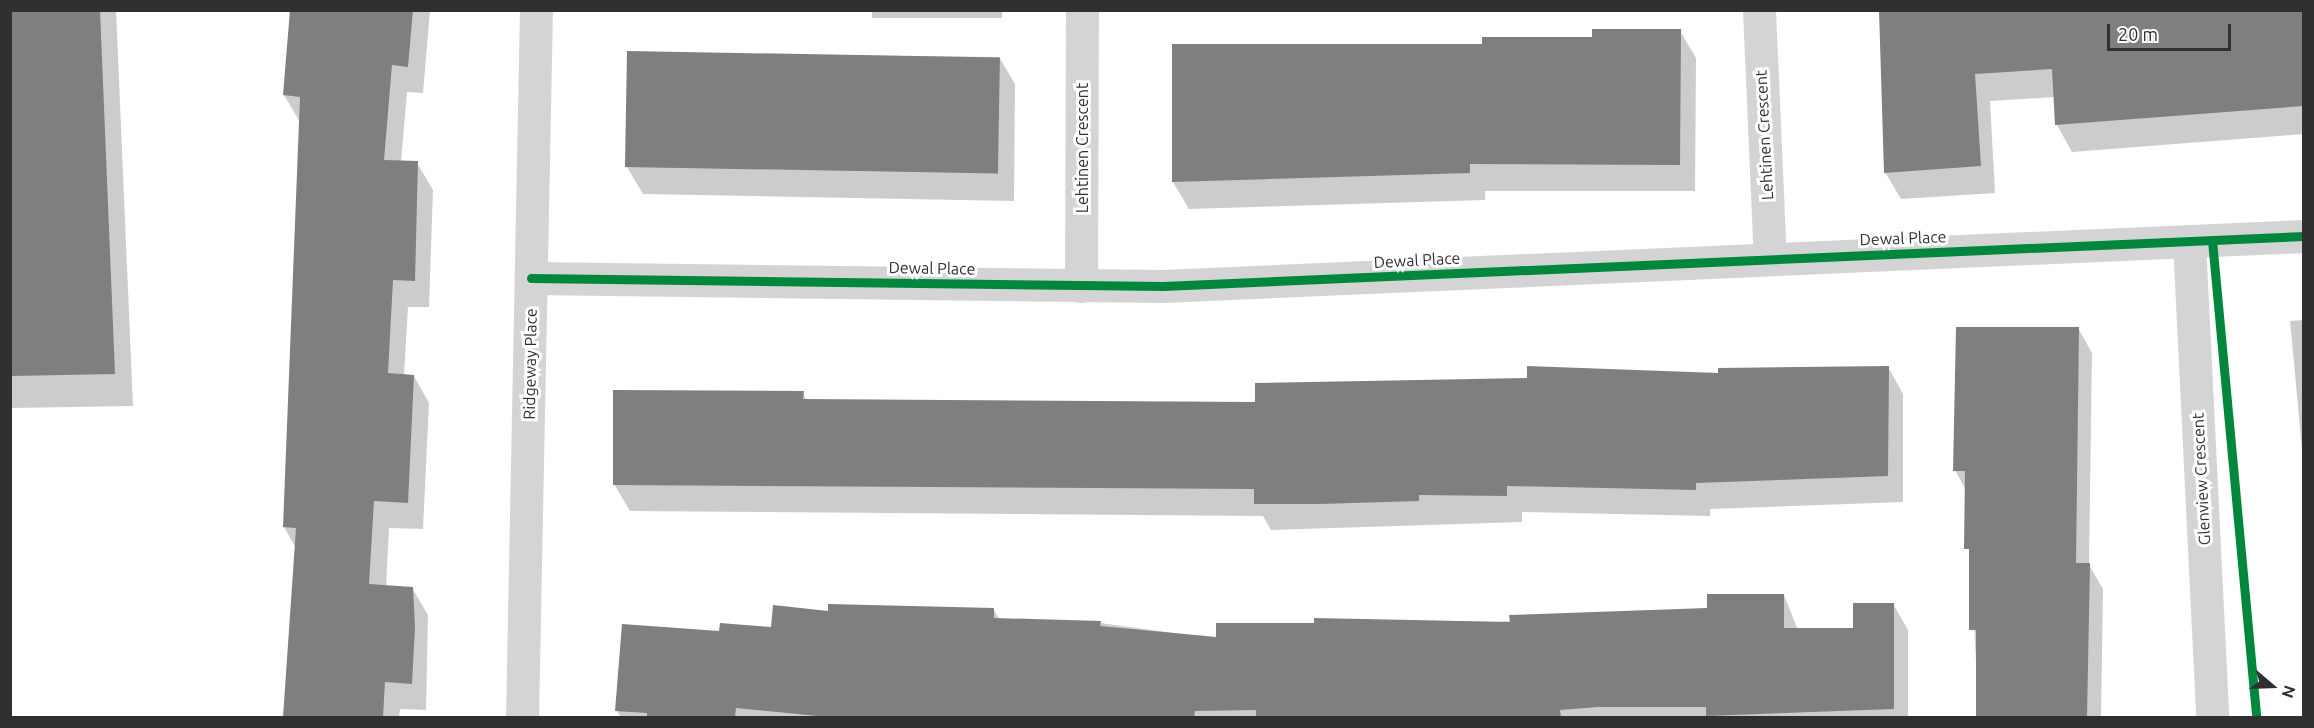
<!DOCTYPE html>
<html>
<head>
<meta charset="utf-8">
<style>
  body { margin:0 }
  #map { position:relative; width:2314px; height:728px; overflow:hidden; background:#fff; font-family:Ubuntu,sans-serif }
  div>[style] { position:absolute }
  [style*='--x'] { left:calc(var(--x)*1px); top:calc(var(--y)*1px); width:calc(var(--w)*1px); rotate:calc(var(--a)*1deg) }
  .shadow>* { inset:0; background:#0003; transform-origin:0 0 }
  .building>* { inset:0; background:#7f7f7f; transform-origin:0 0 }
  .minor>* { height:33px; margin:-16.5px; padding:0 16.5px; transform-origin:16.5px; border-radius:16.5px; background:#d4d4d4 }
  .cycleway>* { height:9px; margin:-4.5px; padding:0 4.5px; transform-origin:4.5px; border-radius:4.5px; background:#00873e }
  span { translate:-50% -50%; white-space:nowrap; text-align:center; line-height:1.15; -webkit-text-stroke:6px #fff; paint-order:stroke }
  .street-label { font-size:16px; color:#303030 }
  .frame { position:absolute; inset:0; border:12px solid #303030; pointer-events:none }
  .north { position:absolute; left:2242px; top:656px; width:60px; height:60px; -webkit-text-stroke:4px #fff; paint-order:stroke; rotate:109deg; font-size:16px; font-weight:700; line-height:24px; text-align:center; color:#303030 }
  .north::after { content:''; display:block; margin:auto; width:21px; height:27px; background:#303030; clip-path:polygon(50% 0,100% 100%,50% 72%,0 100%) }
  .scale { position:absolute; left:2107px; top:24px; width:124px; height:27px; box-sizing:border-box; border:3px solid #303030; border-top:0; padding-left:8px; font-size:18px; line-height:21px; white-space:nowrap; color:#303030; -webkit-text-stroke:4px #fff; paint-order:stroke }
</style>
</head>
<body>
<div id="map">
  <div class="shadow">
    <i style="clip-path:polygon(10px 10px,116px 10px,133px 406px,10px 408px)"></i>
    <i style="clip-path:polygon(291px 10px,430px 10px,423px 93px,407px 92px,401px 162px,417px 163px,433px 190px,429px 307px,408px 307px,404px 376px,414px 376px,429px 403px,423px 529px,389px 528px,386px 587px,412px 588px,428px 615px,426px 710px,400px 709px,399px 718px,285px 717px,296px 548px,284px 527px,300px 122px,284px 95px)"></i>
    <i style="left:872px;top:10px;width:130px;height:8px"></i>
    <i style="clip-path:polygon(1880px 10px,2304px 10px,2304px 134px,2072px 152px,2057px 125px,2055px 97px,1990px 101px,1995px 193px,1901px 199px,1885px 172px)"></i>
    <i style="clip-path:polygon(1680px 31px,1696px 58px,1695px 191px,1485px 191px,1485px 200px,1189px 209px,1173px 182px,1484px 45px)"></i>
    <i style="clip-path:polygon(629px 53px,999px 57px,1015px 84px,1014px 201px,643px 194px,627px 167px)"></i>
    <i style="clip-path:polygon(2304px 320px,2304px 470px,2290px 321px)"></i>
    <i style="clip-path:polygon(2078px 328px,2092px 353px,2089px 565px,2103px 589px,2101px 718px,1979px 718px,1967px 492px,1955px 470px)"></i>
    <i style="clip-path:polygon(1888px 367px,1903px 394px,1903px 502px,1710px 509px,1710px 516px,1522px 512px,1522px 522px,1271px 530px,1263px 516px,630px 511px,614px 484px,803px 393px,807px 401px,1257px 403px)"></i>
    <i style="clip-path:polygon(1784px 595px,1798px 630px,1855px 630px,1893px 604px,1908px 630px,1908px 718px,621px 718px,617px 710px,721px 633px,773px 629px,830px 612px,994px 610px,999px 619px,1100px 623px,1218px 639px,1708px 609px)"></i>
  </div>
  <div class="building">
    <i style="clip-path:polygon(10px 10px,100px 10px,115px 374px,10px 376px)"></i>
    <i style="clip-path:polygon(290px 10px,413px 10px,408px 67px,392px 65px,384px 160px,418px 161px,415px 281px,393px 280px,388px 373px,414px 375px,408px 503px,374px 501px,369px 584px,413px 587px,415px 627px,412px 684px,385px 682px,383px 717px,283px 717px,296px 528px,283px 527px,300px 97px,283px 95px)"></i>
    <i style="clip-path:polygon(1879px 10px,2304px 10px,2304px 106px,2055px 125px,2052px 69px,1975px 74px,1981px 166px,1884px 173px)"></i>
    <i style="clip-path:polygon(1592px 29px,1681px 29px,1680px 165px,1470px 164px,1470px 173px,1172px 182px,1172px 44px,1482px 44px,1482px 37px,1592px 37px)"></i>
    <i style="left:627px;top:51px;width:373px;height:116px;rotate:1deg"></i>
    <i style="clip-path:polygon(1956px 327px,2079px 327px,2076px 563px,2090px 563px,2087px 717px,1976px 716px,1976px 630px,1969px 630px,1969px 549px,1964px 549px,1965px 471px,1953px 471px)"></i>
    <i style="clip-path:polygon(1527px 366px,1718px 373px,1718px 368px,1889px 366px,1888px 476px,1696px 483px,1696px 490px,1507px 486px,1507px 496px,1419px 495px,1419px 501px,1319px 504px,1254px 504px,1254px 489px,613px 485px,613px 390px,804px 391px,803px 399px,1255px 402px,1255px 383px,1527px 378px)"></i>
    <i style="clip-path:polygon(1707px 594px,1784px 594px,1784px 628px,1853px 628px,1853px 603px,1894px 603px,1894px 709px,1706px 716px,1706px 707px,1598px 707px,1560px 710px,1561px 717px,1256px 717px,1256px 710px,1195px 711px,1194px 717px,828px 717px,736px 708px,735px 717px,647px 717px,647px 713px,615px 711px,622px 624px,719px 631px,720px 623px,771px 627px,773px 605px,828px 611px,828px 604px,994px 608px,994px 618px,1101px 621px,1100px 626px,1216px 637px,1216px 623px,1314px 623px,1314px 618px,1510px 622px,1509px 615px,1707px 608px)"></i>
  </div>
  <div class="minor">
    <i style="--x:1759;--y:10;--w:249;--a:87.5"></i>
    <i style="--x:2189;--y:241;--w:478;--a:87.2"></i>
    <i style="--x:531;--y:278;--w:632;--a:0.73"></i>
    <i style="--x:1163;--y:286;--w:1142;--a:-2.51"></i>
    <i style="--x:1081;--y:286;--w:276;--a:-89.8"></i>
    <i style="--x:522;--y:718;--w:708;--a:-88.87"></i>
  </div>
  <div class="cycleway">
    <i style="--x:2212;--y:240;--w:480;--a:84.7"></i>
    <i style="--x:531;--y:278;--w:632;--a:0.73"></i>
    <i style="--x:1163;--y:286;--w:1142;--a:-2.51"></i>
  </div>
  <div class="street-label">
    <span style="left:1764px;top:135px;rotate:-93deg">Lehtinen Crescent</span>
    <span style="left:1082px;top:148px;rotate:-90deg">Lehtinen Crescent</span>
    <span style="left:1903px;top:238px;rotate:-2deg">Dewal Place</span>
    <span style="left:1417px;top:260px;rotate:-3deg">Dewal Place</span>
    <span style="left:932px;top:268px;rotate:1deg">Dewal Place</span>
    <span style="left:530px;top:364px;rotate:-89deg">Ridgeway Place</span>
    <span style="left:2201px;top:479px;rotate:-93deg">Glenview Crescent</span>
  </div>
  <div class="frame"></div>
  <div class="north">N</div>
  <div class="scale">20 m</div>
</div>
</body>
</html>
